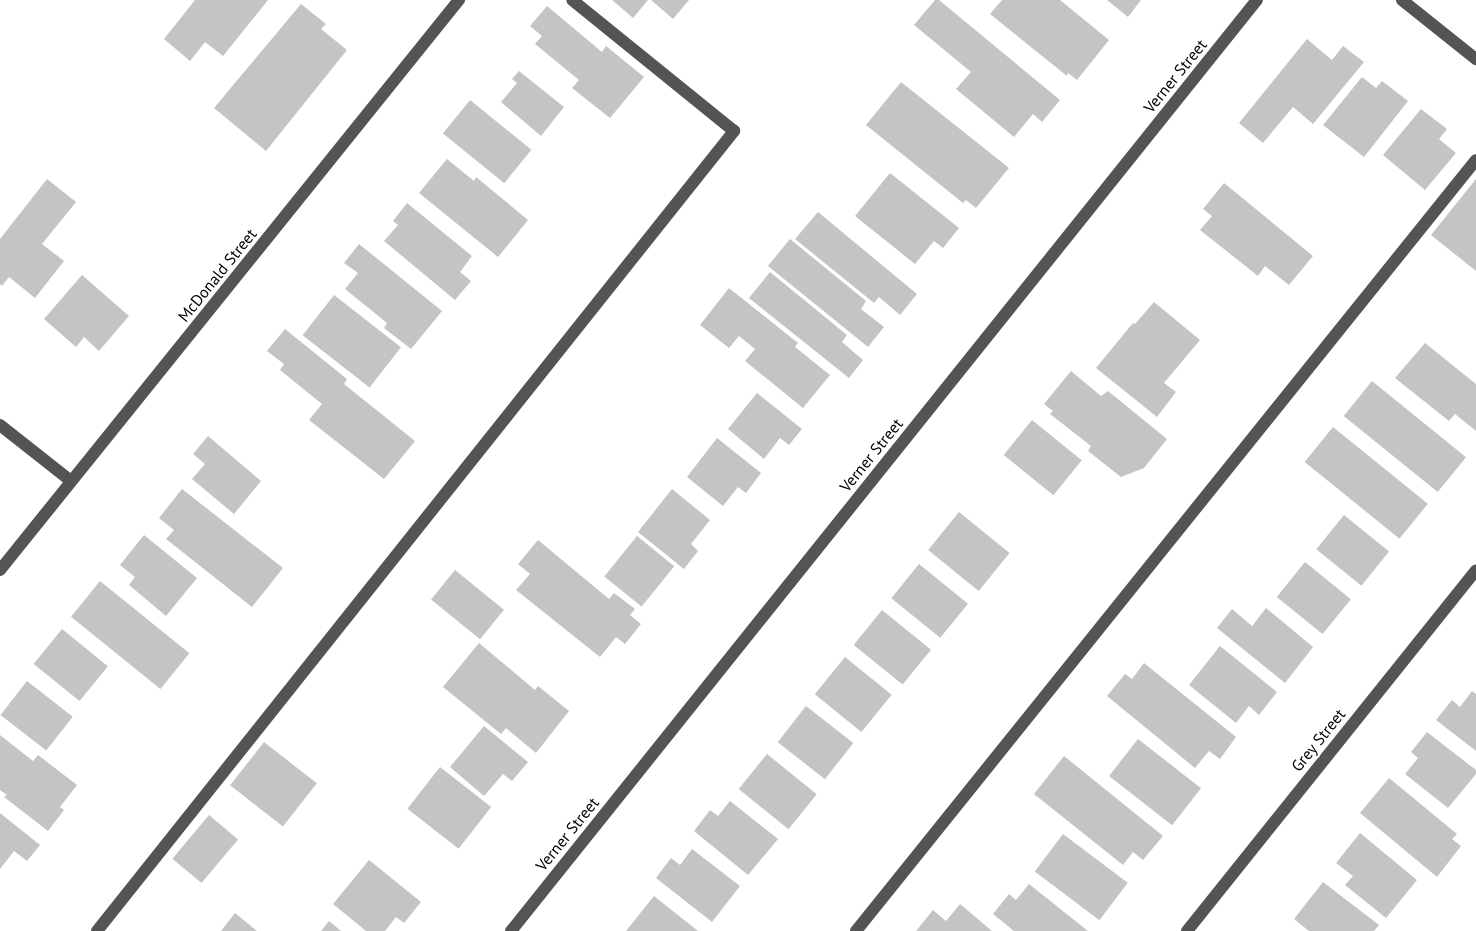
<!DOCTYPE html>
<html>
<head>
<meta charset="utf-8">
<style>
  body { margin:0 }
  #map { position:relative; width:1476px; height:931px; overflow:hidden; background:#fff; font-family:"PT Sans",sans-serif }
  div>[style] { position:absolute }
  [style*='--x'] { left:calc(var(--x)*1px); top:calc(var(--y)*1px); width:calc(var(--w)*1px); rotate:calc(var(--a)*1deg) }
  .building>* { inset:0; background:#c4c4c4; transform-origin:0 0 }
  .service>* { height:12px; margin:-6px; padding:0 6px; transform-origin:6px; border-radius:6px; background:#545454 }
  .minor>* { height:12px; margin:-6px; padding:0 6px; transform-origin:6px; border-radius:6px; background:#545454 }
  span { translate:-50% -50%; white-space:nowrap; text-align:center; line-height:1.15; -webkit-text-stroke:4.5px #fff; paint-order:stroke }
  .street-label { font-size:16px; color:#000 }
</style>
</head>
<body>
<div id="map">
  <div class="building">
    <i style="clip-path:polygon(195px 0,268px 0,223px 56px,205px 42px,190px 61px,164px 39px)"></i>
    <i style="clip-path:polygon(612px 0,648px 0,633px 18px)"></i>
    <i style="clip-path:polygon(651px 0,689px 0,673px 19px)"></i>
    <i style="clip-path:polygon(935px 0,939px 0,1060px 100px,1042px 122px,1033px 114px,1014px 137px,956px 89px,971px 72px,914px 25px)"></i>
    <i style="clip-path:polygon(1002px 0,1060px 0,1109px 40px,1077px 80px,1068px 73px,1067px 76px,990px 14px)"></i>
    <i style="clip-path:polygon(1107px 0,1141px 0,1128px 17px)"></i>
    <i style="clip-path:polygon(301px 4px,326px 24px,321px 29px,347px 50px,266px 151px,214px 108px)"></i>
    <i style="clip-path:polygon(547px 6px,602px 52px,606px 46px,644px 77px,610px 118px,572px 88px,579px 80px,535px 44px,542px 36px,530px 26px)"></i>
    <i style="clip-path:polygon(1307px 39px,1332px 60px,1343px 46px,1364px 62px,1313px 124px,1293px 107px,1263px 143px,1239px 123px)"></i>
    <i style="clip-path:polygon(519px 71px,564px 107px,541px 136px,501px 102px,517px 83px,512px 79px)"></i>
    <i style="clip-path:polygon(1362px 77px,1376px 88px,1382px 81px,1408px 101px,1364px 157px,1323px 125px)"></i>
    <i style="clip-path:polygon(901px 82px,1009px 168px,976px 208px,966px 200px,963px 203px,866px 125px)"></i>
    <i style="left:470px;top:100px;width:79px;height:43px;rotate:39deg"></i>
    <i style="clip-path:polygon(1421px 109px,1447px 129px,1439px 139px,1456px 153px,1425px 190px,1383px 155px)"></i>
    <i style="clip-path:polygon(447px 159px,474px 181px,476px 177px,528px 220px,498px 257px,419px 193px)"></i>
    <i style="clip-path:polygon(890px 173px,959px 228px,943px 248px,934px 241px,915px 264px,855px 216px)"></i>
    <i style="clip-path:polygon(47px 179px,76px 202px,42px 244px,64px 261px,35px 298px,9px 277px,2px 286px,0 284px,0 239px)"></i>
    <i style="clip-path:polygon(1476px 179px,1476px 271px,1431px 235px)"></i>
    <i style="clip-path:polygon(1224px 183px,1313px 256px,1289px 285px,1265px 266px,1258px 276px,1200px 230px,1212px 216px,1203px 209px)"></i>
    <i style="clip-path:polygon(407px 203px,472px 256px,460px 272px,471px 281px,455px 300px,384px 241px,398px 225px,393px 221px)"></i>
    <i style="clip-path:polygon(818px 212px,917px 294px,900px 315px,879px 297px,874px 303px,795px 239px)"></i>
    <i style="clip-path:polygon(790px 239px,866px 301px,861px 309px,884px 327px,868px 347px,768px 266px)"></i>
    <i style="clip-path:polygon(359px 244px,442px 311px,411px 349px,384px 328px,387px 323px,345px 289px,358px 273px,344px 263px)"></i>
    <i style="clip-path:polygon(770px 272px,847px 335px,842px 342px,863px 360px,849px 378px,749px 298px)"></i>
    <i style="clip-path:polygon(82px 275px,129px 316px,99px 351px,84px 337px,76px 347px,44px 319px)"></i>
    <i style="clip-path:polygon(729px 288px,798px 343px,795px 347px,830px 375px,803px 408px,745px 361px,755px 349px,739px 336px,729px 348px,700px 325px)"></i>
    <i style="left:334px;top:295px;width:85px;height:51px;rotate:38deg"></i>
    <i style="clip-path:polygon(1154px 302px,1200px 340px,1164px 383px,1176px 392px,1157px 417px,1096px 368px,1133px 323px,1135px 324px)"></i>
    <i style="clip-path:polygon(285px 329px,347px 379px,344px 384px,415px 441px,384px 479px,309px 420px,322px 404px,280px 370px,284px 364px,267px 351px)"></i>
    <i style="clip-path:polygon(1425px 343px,1476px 384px,1476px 431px,1455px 414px,1449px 421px,1395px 378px)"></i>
    <i style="clip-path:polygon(1071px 371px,1101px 396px,1108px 391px,1167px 439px,1144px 468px,1121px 477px,1088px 451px,1091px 446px,1050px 414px,1053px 411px,1044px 404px)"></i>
    <i style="left:1372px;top:381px;width:121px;height:45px;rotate:39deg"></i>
    <i style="clip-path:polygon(757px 393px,802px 429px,789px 445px,780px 438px,764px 459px,728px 429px)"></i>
    <i style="left:1032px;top:420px;width:64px;height:45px;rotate:39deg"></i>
    <i style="left:1333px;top:427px;width:122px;height:45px;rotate:39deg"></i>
    <i style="clip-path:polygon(208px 436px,261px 481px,234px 514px,192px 479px,205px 464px,193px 454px)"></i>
    <i style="clip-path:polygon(717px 438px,761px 473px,746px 493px,738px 487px,723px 506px,687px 477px)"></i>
    <i style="clip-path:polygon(182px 489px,283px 568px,252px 607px,166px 539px,174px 530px,159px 518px)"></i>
    <i style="clip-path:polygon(672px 489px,710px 520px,691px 544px,698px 551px,684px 569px,638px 532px)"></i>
    <i style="left:959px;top:512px;width:65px;height:49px;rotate:39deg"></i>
    <i style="left:1344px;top:515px;width:58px;height:44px;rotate:39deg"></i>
    <i style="clip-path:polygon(144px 535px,197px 578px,166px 616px,129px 585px,135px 577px,120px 565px)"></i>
    <i style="left:637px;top:536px;width:48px;height:52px;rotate:39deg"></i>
    <i style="clip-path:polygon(538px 540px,609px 599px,614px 593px,635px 609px,630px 615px,641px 624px,625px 644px,616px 637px,600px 657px,516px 590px,530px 574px,518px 564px)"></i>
    <i style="left:1305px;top:562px;width:59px;height:45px;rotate:39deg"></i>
    <i style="left:919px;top:564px;width:63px;height:44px;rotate:39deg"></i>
    <i style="left:455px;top:570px;width:63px;height:38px;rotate:39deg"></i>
    <i style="left:100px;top:581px;width:115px;height:46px;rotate:39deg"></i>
    <i style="clip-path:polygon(1266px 608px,1313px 647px,1285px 683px,1217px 628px,1232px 609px,1252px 626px)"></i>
    <i style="left:882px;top:610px;width:63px;height:45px;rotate:39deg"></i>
    <i style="left:62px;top:629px;width:59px;height:45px;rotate:39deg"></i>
    <i style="clip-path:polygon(479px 643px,535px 690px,538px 686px,569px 711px,536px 753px,506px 728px,501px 734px,443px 687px)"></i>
    <i style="clip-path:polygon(1220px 646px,1277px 692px,1259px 715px,1249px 706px,1236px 723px,1189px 685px)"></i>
    <i style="left:845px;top:657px;width:60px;height:48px;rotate:39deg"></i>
    <i style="clip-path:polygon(1144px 663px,1236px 737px,1220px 759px,1209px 751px,1195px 768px,1107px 696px,1125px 674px,1132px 679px)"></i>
    <i style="left:27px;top:681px;width:58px;height:43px;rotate:38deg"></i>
    <i style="clip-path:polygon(1472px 691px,1476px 694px,1476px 751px,1436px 720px,1452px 700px,1460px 707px)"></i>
    <i style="left:806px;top:706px;width:60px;height:46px;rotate:38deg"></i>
    <i style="clip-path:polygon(484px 726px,528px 762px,512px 781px,503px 774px,484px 796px,450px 767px)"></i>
    <i style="clip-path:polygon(1427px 732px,1476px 770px,1476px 774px,1448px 808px,1405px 774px,1418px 758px,1411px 752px)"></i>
    <i style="clip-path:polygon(0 735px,33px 761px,38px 755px,77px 785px,60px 807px,64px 810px,48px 831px,4px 797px,7px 795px,0 790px)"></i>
    <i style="left:1138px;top:739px;width:80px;height:47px;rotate:38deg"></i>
    <i style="left:264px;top:742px;width:67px;height:55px;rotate:38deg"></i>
    <i style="left:767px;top:754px;width:64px;height:45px;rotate:39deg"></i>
    <i style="clip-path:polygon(1064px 756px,1163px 836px,1143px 860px,1133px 852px,1123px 865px,1034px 794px)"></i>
    <i style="left:440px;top:767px;width:65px;height:53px;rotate:38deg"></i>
    <i style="clip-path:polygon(1389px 778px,1457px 834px,1452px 839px,1461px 846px,1437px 877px,1360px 813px)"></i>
    <i style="clip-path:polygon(730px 801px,778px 839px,748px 875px,694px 831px,710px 810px,718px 816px)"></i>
    <i style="clip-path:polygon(0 813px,40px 845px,27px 861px,14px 851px,0 869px)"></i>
    <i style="left:209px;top:815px;width:38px;height:57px;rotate:40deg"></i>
    <i style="clip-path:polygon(1360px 833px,1417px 880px,1386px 918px,1345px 885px,1353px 876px,1336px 863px)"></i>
    <i style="left:1063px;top:834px;width:81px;height:47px;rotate:37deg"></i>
    <i style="clip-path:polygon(692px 849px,740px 886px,712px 922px,656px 878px,671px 858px,680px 865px)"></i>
    <i style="clip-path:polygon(369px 860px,421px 902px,404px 923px,396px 917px,385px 931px,366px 931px,333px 904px)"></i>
    <i style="clip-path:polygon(1323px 882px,1379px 925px,1374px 931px,1309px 931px,1294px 919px)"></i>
    <i style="clip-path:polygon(1029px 884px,1088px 931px,1014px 931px,993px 914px,1009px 894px,1016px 900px)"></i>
    <i style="clip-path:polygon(654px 896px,698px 931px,626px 931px)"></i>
    <i style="clip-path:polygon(960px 904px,992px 931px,916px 931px,933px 910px,946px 921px)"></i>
    <i style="clip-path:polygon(235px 913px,257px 931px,221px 931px)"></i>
    <i style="clip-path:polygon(329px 921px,341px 931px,321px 931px)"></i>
  </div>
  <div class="service">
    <i style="--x:97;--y:931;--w:1023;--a:-51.47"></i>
    <i style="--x:734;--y:131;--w:208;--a:-141"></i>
    <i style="--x:856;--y:931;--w:989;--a:-51.2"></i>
  </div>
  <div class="minor">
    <i style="--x:1402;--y:0;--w:95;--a:38.6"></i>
    <i style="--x:0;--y:425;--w:90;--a:38.3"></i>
    <i style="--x:0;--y:570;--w:732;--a:-51.16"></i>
    <i style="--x:511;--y:931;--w:1193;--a:-51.3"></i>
    <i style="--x:1187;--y:931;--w:462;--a:-51.3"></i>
  </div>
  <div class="street-label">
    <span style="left:1175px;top:76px;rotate:-51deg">Verner Street</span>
    <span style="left:217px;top:275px;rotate:-51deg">McDonald Street</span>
    <span style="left:871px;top:455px;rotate:-51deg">Verner Street</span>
    <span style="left:1318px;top:740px;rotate:-51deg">Grey Street</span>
    <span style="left:567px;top:834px;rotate:-51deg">Verner Street</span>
  </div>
</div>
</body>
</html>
